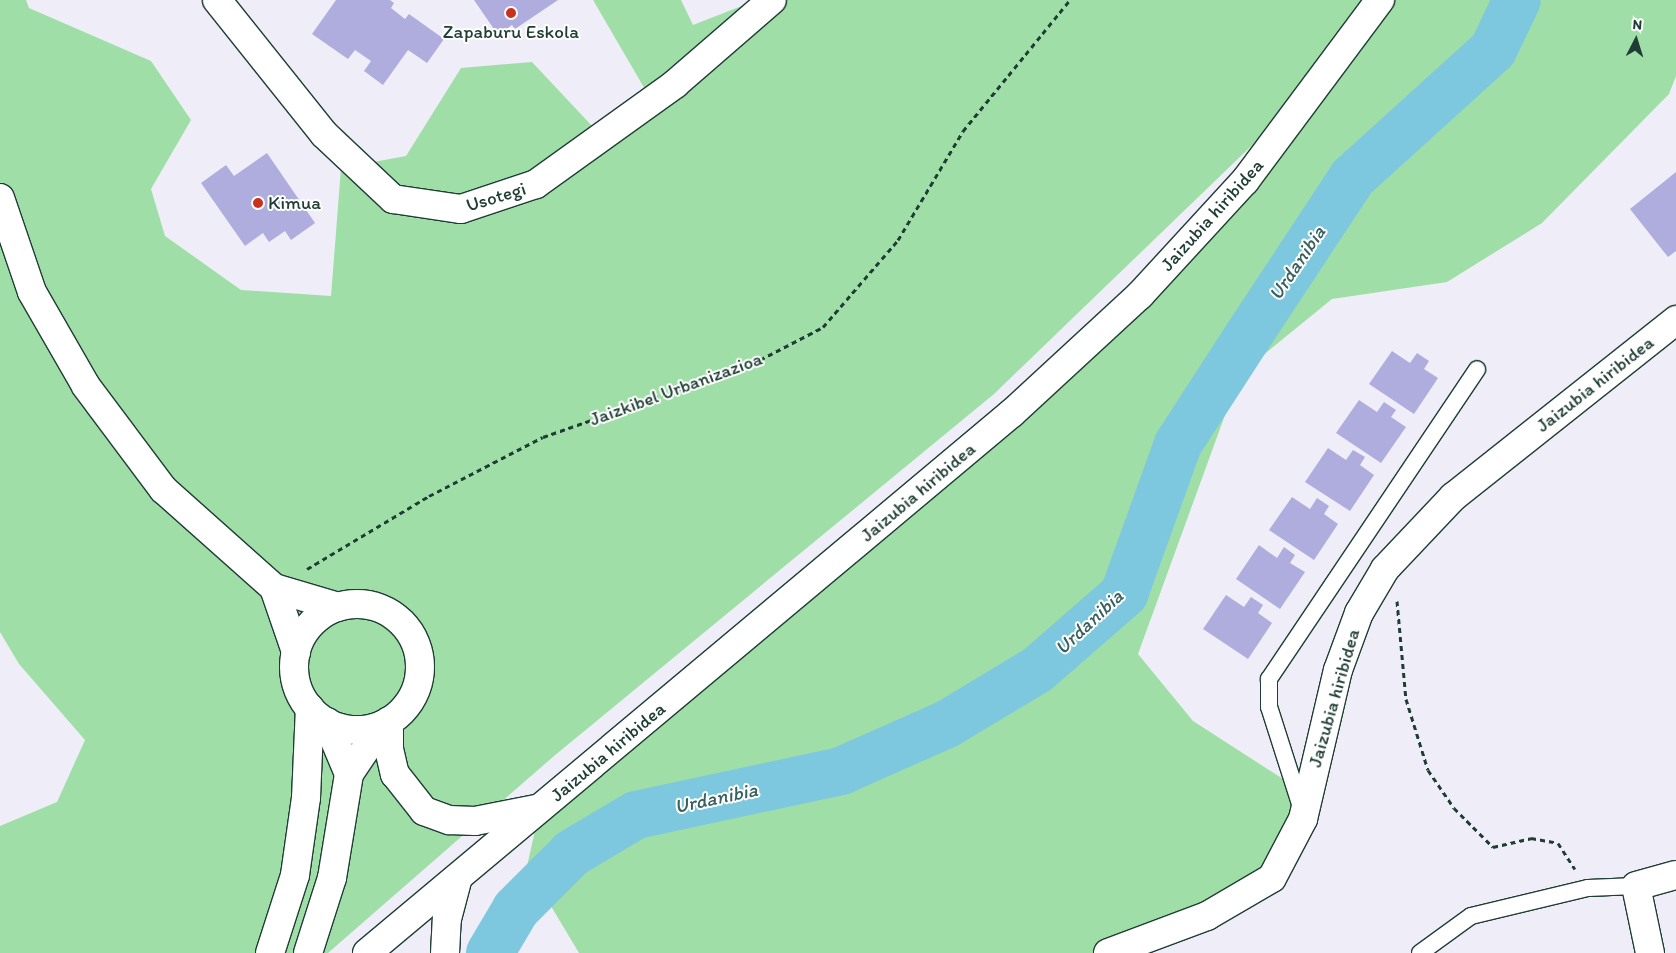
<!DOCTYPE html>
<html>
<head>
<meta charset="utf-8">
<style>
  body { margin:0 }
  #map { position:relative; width:1676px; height:953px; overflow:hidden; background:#efeef8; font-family:Itim,sans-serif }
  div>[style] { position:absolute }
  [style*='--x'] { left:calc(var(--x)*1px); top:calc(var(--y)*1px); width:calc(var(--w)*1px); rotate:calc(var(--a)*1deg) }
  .green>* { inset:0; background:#9fdea7 }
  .river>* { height:48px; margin:-24px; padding:0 24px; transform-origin:24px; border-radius:24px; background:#7ec8df }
  .building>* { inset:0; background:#afacde }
  .path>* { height:3px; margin-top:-1.5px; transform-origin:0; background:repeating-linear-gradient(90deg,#1f3d34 0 5px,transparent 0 9px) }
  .roads { filter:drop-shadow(1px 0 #1f3d34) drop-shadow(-1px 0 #1f3d34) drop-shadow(0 1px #1f3d34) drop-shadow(0 -1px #1f3d34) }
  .service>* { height:16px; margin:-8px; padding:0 8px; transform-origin:8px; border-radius:8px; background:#fff }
  .minor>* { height:28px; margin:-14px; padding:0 14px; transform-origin:14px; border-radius:14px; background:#fff }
  .minor>.ring { margin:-14px; padding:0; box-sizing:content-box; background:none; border:28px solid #fff; border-radius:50% }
  .secondary>* { height:28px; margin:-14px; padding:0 14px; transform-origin:14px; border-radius:14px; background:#fff }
  .primary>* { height:28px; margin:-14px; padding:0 14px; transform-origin:14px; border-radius:14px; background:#fff }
  .dots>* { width:14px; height:14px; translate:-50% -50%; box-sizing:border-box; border:2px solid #fff; border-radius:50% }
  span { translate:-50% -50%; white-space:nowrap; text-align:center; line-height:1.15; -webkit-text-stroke:4px #fff; paint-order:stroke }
  .poi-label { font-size:19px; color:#1f3d34 }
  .left { translate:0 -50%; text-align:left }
  .street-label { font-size:19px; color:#1f3d34 }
  .water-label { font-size:20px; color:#37605f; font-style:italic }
  .north { position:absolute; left:1611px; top:15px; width:50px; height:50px; -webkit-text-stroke:4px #fff; paint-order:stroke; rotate:5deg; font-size:14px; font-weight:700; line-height:20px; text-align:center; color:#1f3d34 }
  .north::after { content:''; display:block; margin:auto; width:18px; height:22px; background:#1f3d34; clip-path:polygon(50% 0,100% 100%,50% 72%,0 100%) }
</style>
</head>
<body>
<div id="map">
  <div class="green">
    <i style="clip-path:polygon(0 0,26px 0,29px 8px,151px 61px,191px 120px,151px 189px,165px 236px,241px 290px,331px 296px,341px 168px,406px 156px,461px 68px,532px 62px,608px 143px,646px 91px,593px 0,681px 0,693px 25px,757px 0,1676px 0,1676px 76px,1669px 94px,1542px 223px,1447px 282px,1332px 299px,1240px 374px,1138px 654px,1193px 721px,1297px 788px,1303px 819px,1272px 878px,1108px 953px,579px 953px,527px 866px,540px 809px,1140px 295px,1329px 71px,994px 394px,554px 756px,328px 953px,0 953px,0 826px,57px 802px,85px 740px,19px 664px,0 632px)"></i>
  </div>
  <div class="river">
    <i style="--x:490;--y:953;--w:51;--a:-59.4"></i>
    <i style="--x:516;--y:909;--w:79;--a:-45"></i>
    <i style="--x:572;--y:853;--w:74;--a:-30.7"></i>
    <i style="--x:636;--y:815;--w:210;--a:-12.1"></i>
    <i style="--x:841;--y:771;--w:116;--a:-23.9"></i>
    <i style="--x:947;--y:724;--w:105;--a:-31"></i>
    <i style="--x:1037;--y:670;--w:116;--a:-41.1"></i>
    <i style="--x:1124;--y:594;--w:159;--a:-70.2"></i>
    <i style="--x:1178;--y:444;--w:129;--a:-57.1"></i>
    <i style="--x:1248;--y:336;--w:191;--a:-56.6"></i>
    <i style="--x:1353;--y:177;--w:189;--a:-42.2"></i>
    <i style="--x:1493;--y:50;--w:55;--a:-64.4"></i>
  </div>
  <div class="building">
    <i style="clip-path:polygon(336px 0,390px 0,394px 3px,391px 8px,405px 19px,409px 14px,444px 39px,427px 63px,408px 50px,383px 85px,364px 71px,371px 61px,355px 50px,348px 59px,312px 34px)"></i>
    <i style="clip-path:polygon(474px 0,558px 0,515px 29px,512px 25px,498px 35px)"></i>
    <i style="clip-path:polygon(267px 153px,315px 223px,291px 240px,285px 231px,269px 242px,263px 233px,245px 246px,201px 183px,226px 165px,234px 176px)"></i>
    <i style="clip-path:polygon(1676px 172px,1676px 251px,1668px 257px,1630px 209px)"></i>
    <i style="clip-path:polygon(1392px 351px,1410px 363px,1417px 353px,1429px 361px,1424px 369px,1438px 378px,1414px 414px,1369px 384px)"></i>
    <i style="clip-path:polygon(1359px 400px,1377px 412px,1384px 402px,1396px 410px,1391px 417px,1406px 427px,1381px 463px,1336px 433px)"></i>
    <i style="clip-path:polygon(1328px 448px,1346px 460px,1353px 450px,1365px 457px,1360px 465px,1374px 475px,1350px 511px,1305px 482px)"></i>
    <i style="clip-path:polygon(1292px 497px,1310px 509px,1317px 498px,1329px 506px,1324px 514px,1338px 524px,1314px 560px,1269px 530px)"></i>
    <i style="clip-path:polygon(1259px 545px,1277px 558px,1284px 547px,1295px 555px,1290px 563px,1305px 572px,1280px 609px,1236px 579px)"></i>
    <i style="clip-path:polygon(1226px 595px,1244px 607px,1251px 597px,1263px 605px,1258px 613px,1272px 623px,1248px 659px,1203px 629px)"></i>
  </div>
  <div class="path">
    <i style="--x:307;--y:569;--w:142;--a:-30.9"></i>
    <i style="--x:429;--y:496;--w:128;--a:-27.4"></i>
    <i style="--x:543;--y:437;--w:221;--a:-19.3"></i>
    <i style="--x:752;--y:364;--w:80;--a:-27.5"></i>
    <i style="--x:823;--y:327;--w:115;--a:-49.2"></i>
    <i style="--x:898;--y:240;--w:127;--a:-59.2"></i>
    <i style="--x:963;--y:131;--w:169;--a:-50.8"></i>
    <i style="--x:1397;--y:601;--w:98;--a:84.8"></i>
    <i style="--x:1406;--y:699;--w:74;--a:72.8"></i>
    <i style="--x:1428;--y:770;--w:46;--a:55.6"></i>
    <i style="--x:1454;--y:808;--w:55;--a:45"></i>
    <i style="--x:1493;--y:847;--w:39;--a:-13"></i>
    <i style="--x:1531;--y:838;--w:27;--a:10"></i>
    <i style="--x:1558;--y:843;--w:31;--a:57"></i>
  </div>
  <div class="roads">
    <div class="service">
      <i style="--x:1301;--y:807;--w:105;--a:-107.7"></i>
      <i style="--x:1269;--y:707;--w:28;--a:-90"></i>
      <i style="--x:1269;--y:679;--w:373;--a:-56.1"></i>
      <i style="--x:1420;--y:953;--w:63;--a:-36"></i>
      <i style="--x:1471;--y:916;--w:120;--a:-13.5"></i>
      <i style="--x:1588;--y:888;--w:48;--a:-2.4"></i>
    </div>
    <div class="minor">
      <i style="--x:217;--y:0;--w:171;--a:51.4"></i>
      <i style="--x:324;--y:134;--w:95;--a:43.3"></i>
      <i style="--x:393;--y:199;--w:69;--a:8.4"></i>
      <i style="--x:461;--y:209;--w:79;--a:-18.4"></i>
      <i style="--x:536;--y:184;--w:171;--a:-35.7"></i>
      <i style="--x:675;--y:84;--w:128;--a:-40.9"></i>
      <i style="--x:0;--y:198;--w:99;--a:71.2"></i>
      <i style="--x:32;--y:292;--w:108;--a:60.1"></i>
      <i style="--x:86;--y:386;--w:129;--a:53.2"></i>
      <i style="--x:163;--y:489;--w:149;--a:41.7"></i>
      <i style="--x:274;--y:588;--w:67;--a:16.5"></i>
      <i style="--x:274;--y:588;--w:68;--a:71"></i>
      <i class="ring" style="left:294px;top:604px;width:98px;height:98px"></i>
      <i style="--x:327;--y:722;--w:56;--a:67.1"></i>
      <i style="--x:308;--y:953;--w:79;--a:-72.3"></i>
      <i style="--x:332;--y:878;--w:105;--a:-80.7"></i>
      <i style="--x:349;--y:774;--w:59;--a:-56"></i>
      <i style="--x:1108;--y:953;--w:106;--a:-20.5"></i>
      <i style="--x:1207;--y:916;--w:75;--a:-30.3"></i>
      <i style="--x:1272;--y:878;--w:67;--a:-62.3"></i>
      <i style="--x:1303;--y:819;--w:153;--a:-76.8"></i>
      <i style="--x:1338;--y:670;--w:61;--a:-69.8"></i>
      <i style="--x:1359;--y:613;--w:51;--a:-59.4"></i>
      <i style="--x:1385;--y:569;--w:99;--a:-46.6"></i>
      <i style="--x:1453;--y:497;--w:285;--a:-38.4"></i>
      <i style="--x:1650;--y:953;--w:68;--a:-101.8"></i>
      <i style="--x:1636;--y:886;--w:41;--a:-15.4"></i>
    </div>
    <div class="secondary">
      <i style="--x:445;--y:953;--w:34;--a:-87"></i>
      <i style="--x:447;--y:919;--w:43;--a:-75.3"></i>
    </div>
    <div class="primary">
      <i style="--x:389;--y:721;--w:28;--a:90"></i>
      <i style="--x:389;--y:749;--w:26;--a:77"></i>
      <i style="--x:395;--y:774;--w:47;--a:51.9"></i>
      <i style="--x:424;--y:811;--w:27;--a:20"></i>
      <i style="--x:449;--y:820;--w:26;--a:2"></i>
      <i style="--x:475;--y:821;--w:62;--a:-11.1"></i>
      <i style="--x:270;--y:953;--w:82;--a:-72.2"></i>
      <i style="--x:295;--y:875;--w:78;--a:-81.9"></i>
      <i style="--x:306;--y:798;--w:90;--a:-87.5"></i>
      <i style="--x:367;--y:953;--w:841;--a:-39.94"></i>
      <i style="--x:1012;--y:413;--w:174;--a:-42.7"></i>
      <i style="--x:1140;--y:295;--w:155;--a:-47.4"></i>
      <i style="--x:1245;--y:181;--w:226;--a:-53.3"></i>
    </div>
  </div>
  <div class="dots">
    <i style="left:511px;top:13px;background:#c8321e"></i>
    <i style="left:258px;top:203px;background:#c8321e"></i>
  </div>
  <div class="poi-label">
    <span style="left:511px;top:32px">Zapaburu Eskola</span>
    <span class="left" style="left:268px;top:203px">Kimua</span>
  </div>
  <div class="street-label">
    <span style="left:496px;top:197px;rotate:-17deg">Usotegi</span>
    <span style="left:1212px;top:215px;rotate:-48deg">Jaizubia hiribidea</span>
    <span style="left:1595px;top:384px;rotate:-38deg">Jaizubia hiribidea</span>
    <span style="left:676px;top:389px;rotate:-20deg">Jaizkibel Urbanizazioa</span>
    <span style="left:918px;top:492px;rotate:-40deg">Jaizubia hiribidea</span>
    <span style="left:1334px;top:698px;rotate:-74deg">Jaizubia hiribidea</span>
    <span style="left:608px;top:752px;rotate:-40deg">Jaizubia hiribidea</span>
  </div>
  <div class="water-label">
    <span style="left:1297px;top:263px;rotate:-56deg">Urdanibia</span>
    <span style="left:1089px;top:622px;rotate:-43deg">Urdanibia</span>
    <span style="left:716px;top:798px;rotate:-12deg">Urdanibia</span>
  </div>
  <div class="north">N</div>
</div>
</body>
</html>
